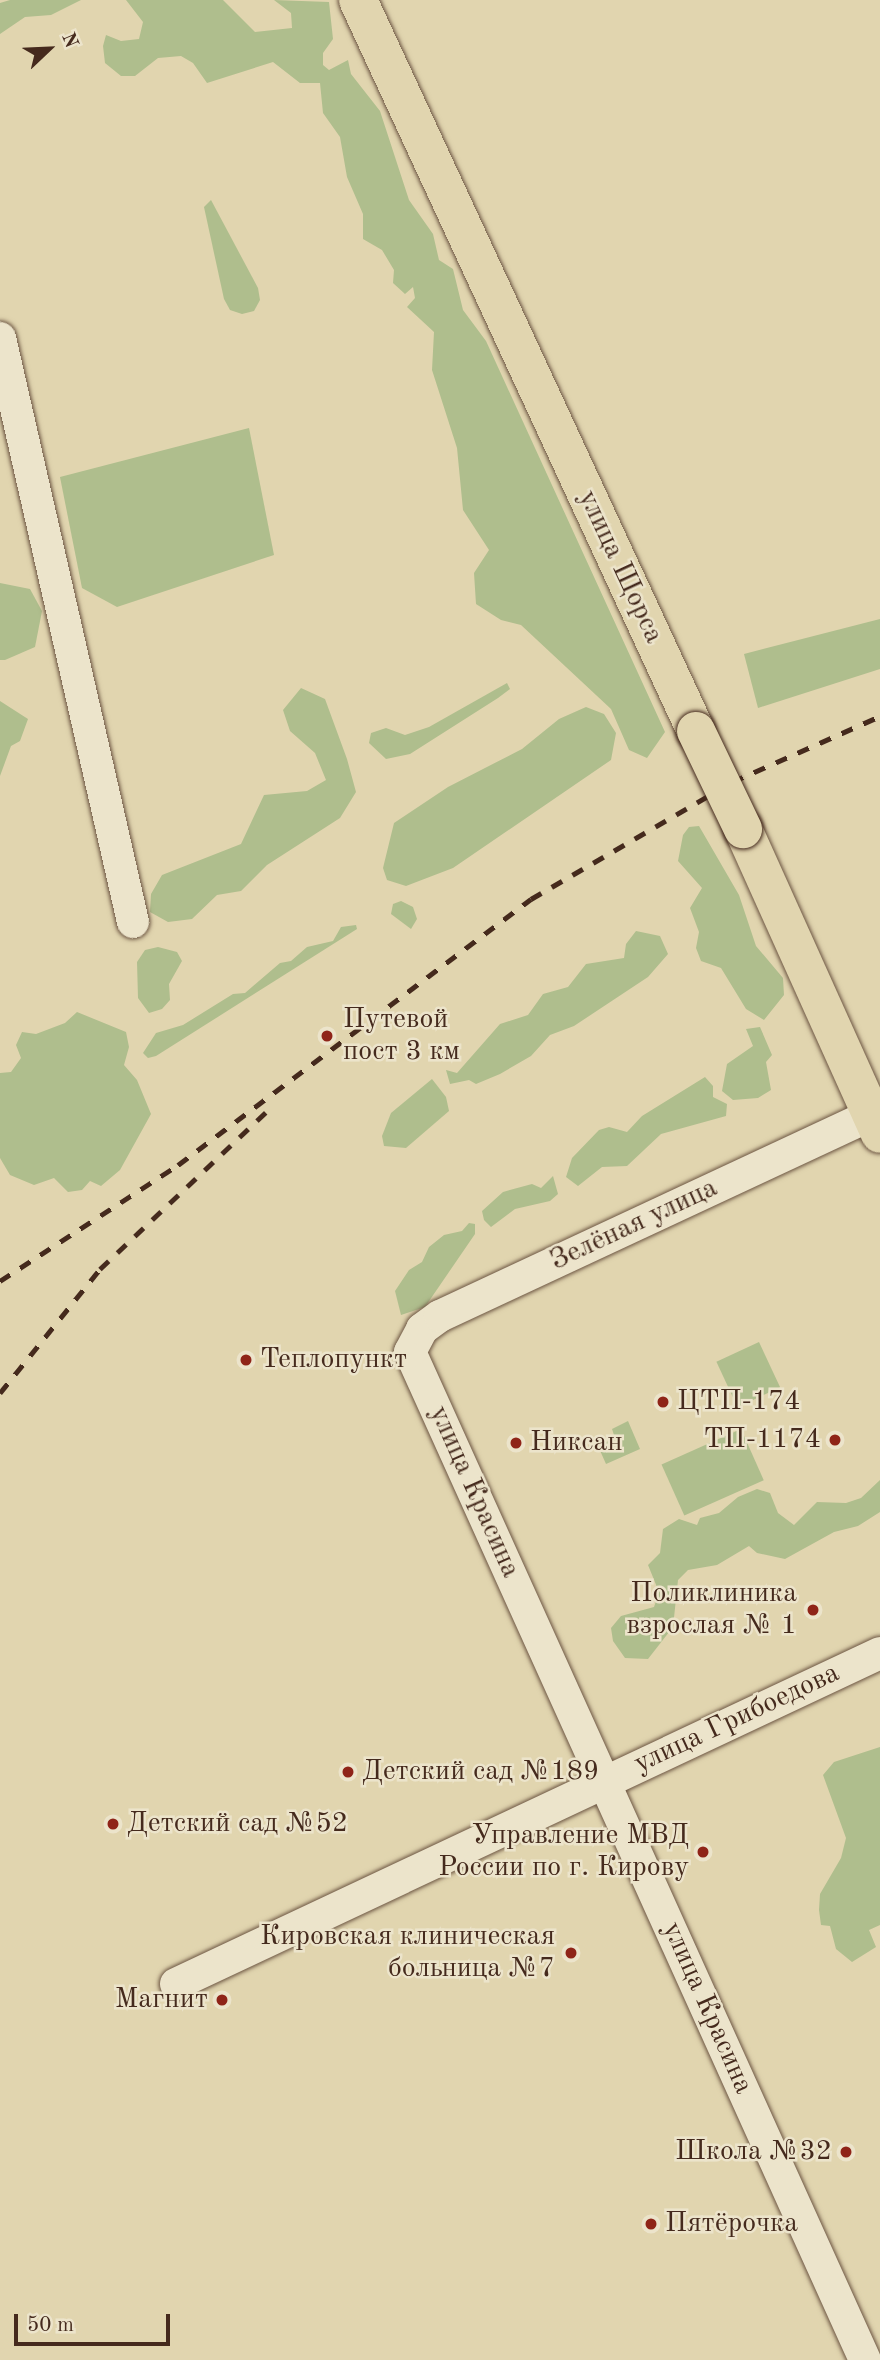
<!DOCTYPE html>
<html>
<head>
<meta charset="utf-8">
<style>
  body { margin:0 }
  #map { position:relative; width:880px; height:2360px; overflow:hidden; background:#e1d5af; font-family:"Old Standard TT",serif }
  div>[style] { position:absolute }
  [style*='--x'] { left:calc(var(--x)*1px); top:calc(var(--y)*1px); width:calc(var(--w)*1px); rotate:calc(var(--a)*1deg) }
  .green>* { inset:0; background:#afbe8d; transform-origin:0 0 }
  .roads { filter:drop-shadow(0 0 2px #6c5542) drop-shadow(0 0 2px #6c5542) }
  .minor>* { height:32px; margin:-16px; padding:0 16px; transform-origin:16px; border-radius:16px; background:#ece4cb }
  .major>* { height:38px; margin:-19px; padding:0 19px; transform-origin:19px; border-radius:19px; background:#e1d5af }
  .rail>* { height:5px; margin-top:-2.5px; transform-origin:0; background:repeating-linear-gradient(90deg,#452a1d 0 12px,transparent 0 24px) }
  .bridges { filter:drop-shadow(0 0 2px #452a1d) drop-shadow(0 0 2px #452a1d) }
  .major-bridge>* { height:38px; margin:-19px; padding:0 19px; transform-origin:19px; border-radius:19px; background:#e1d5af }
  .dots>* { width:19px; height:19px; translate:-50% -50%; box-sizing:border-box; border:4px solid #ece4cb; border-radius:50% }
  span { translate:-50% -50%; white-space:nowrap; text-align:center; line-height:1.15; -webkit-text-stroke:5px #ece4cb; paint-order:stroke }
  .street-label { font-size:28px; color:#452a1d }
  .poi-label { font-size:28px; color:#452a1d }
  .left { translate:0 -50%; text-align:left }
  .right { translate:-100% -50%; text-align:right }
  .north { position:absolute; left:14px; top:14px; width:70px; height:70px; -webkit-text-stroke:5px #ece4cb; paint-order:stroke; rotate:67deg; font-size:19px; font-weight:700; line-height:28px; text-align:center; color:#452a1d }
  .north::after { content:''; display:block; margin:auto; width:24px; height:32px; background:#452a1d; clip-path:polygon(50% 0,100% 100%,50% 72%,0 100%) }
  .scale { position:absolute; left:14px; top:2314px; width:156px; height:32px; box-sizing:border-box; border:4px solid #452a1d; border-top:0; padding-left:9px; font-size:21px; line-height:24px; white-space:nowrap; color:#452a1d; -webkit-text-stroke:5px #ece4cb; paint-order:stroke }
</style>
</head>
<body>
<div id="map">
  <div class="green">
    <div style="clip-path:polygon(10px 0,81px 0,51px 15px,25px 17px,0 34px,0 3px)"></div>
    <div style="clip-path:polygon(126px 0,223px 0,255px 32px,292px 28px,291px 13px,274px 0,329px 2px,333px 39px,323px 53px,323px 65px,329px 70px,348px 60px,351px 74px,380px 111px,409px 200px,433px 234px,439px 260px,453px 269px,463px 310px,486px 341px,665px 732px,647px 758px,629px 750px,611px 709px,521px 625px,501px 620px,476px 604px,474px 573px,489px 550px,463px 510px,457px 448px,432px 370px,434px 332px,407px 307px,415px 298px,413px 287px,405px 294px,393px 283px,394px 270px,382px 250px,363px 239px,363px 214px,347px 177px,340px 137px,323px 113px,320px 83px,300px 83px,273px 62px,207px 83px,193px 63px,181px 56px,158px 58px,135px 76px,121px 76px,105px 63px,103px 46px,106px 35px,121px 41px,139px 39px,143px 22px)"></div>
    <div style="clip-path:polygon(211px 200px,258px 288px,260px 300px,254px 311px,242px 314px,230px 310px,224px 299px,204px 207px)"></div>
    <div style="clip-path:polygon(249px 428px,274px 555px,117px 607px,82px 588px,60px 477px)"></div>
    <div style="clip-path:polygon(0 583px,30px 589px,42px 611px,35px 647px,5px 660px,0 660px)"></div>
    <div style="clip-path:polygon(880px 619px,880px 669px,758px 708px,744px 654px)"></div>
    <div style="clip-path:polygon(507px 683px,510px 689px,498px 698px,410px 754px,386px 759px,369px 743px,371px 733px,386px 728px,405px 735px,429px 727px)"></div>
    <div style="clip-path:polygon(301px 688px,325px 699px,347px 759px,356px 792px,340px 818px,267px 865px,241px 891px,217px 895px,192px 919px,168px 922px,150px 912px,151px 894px,162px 875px,241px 844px,264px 795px,307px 791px,326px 780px,315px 753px,290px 731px,283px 710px)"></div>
    <div style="clip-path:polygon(0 701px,28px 719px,20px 741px,11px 746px,0 776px,0 807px)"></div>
    <div style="clip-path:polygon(586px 707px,604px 714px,616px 733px,611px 760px,453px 868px,406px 886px,387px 880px,383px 868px,394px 823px,448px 787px,522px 749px,559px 719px)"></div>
    <div style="clip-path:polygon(699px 826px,739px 895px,756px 946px,783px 978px,784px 995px,764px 1020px,746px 1009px,721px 968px,701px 961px,696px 948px,699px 932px,690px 908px,702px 888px,678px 861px,683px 835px,689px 827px)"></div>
    <div style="clip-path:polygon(401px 901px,413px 907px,417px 919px,411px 929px,391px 914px,393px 904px)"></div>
    <div style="clip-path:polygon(356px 925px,357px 929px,156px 1056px,148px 1058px,143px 1053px,156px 1033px,183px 1025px,233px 994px,245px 993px,280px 963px,291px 961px,307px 947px,333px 941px,341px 927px)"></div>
    <div style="clip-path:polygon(636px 931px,660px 936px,668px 954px,648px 977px,574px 1026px,550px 1035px,531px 1056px,500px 1074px,476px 1084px,469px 1080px,450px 1084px,446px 1070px,457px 1073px,500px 1024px,528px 1015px,543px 994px,568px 987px,586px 964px,624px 958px,626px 944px)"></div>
    <div style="clip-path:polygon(158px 947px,177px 952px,182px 961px,169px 984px,170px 1000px,162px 1009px,149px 1013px,138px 998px,137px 962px,145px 950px)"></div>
    <div style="clip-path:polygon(77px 1012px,126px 1032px,129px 1047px,124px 1065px,137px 1080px,151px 1114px,120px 1170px,101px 1186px,90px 1181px,82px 1190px,68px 1192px,54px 1178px,34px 1185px,10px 1175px,0 1158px,0 1073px,11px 1072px,21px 1058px,16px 1045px,22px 1032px,36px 1034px,65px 1023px)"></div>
    <div style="clip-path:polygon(760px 1027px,772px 1055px,766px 1062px,771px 1090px,758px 1098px,733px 1100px,722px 1091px,727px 1064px,753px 1046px,746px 1029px)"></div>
    <div style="clip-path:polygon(705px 1077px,713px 1086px,713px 1097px,727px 1104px,726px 1116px,661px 1134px,627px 1166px,602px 1167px,578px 1186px,566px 1177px,572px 1158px,599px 1130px,609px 1127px,627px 1132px,642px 1116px)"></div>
    <div style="clip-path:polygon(432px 1079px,446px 1097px,449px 1111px,406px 1148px,384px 1146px,382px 1136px,391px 1113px)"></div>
    <div style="clip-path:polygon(553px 1176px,558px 1194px,550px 1201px,515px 1209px,491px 1227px,484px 1220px,482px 1211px,503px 1192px,532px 1184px,541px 1188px)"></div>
    <div style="clip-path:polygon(469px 1223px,475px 1224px,475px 1234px,425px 1307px,401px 1315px,395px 1291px,409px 1270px,422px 1262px,429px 1247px,444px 1235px,462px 1231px)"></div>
    <div style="left:759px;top:1342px;width:50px;height:47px;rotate:65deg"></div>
    <div style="clip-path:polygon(628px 1421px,640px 1449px,606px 1464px,598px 1446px,615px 1438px,612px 1429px)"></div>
    <div style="left:741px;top:1429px;width:56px;height:87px;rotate:66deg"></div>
    <div style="clip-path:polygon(880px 1480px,880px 1512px,858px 1526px,834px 1532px,785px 1559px,757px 1553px,749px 1546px,717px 1565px,688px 1570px,678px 1580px,673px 1627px,648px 1659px,625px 1658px,613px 1641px,611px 1628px,621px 1616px,654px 1607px,659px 1592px,648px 1565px,660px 1553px,663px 1529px,679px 1519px,697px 1525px,700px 1518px,719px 1513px,738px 1497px,757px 1489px,770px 1493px,778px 1513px,794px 1525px,817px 1502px,846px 1503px,861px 1498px)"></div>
    <div style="clip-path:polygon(880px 1747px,880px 1925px,869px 1930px,876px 1947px,852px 1962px,836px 1949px,830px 1926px,821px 1925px,819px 1910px,820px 1894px,841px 1858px,846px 1838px,823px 1775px,834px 1762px)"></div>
  </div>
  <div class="roads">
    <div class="minor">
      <div style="--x:0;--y:338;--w:599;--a:77.17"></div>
      <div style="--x:176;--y:1984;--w:778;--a:-25.18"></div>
      <div style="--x:865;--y:2360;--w:1106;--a:-114.29"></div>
      <div style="--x:410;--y:1352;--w:26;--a:-62"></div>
      <div style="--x:422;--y:1329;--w:22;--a:-36"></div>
      <div style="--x:440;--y:1316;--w:476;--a:-25"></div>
    </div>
    <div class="major">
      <div style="--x:358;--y:0;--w:805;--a:65.19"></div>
      <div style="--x:743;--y:829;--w:334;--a:65.8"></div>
    </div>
  </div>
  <div class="rail">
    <div style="--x:0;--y:1281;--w:212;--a:-33.1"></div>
    <div style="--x:178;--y:1165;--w:442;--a:-37"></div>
    <div style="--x:531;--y:899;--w:233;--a:-30.2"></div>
    <div style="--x:732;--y:782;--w:162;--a:-24"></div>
    <div style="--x:0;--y:1393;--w:159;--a:-51.1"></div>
    <div style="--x:100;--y:1269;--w:234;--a:-43.4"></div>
  </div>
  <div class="bridges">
    <div class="major-bridge">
      <div style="--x:696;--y:731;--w:109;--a:64.4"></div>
    </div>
  </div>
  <div class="dots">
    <div style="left:327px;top:1036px;background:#8f2418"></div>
    <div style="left:246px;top:1360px;background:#8f2418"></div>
    <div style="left:663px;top:1402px;background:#8f2418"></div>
    <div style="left:835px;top:1440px;background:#8f2418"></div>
    <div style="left:516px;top:1443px;background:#8f2418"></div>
    <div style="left:813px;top:1610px;background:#8f2418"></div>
    <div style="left:348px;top:1772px;background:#8f2418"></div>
    <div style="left:113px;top:1824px;background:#8f2418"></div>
    <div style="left:703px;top:1852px;background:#8f2418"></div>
    <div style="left:571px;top:1953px;background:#8f2418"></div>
    <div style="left:222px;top:2000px;background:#8f2418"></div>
    <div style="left:846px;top:2152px;background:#8f2418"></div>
    <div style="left:651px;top:2224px;background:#8f2418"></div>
  </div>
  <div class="street-label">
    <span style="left:620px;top:567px;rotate:65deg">улица Щорса</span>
    <span style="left:634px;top:1225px;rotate:-25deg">Зелёная улица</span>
    <span style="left:474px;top:1492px;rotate:66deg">улица Красина</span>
    <span style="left:737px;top:1719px;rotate:-25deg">улица Грибоедова</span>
    <span style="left:707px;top:2008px;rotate:66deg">улица Красина</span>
  </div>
  <div class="poi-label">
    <span class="left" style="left:343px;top:1036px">Путевой<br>пост 3 км</span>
    <span class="left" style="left:260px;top:1360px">Теплопункт</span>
    <span class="left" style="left:677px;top:1402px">ЦТП-174</span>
    <span class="right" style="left:821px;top:1440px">ТП-1174</span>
    <span class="left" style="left:530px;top:1443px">Никсан</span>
    <span class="right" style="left:797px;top:1610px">Поликлиника<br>взрослая № 1</span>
    <span class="left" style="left:362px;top:1772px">Детский сад №189</span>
    <span class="left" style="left:127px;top:1824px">Детский сад №52</span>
    <span class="right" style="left:689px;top:1852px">Управление МВД<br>России по г. Кирову</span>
    <span class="right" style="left:555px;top:1953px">Кировская клиническая<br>больница №7</span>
    <span class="right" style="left:208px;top:2000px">Магнит</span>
    <span class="right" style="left:832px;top:2152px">Школа №32</span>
    <span class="left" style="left:665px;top:2224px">Пятёрочка</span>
  </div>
  <div class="north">N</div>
  <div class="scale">50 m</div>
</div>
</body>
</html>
